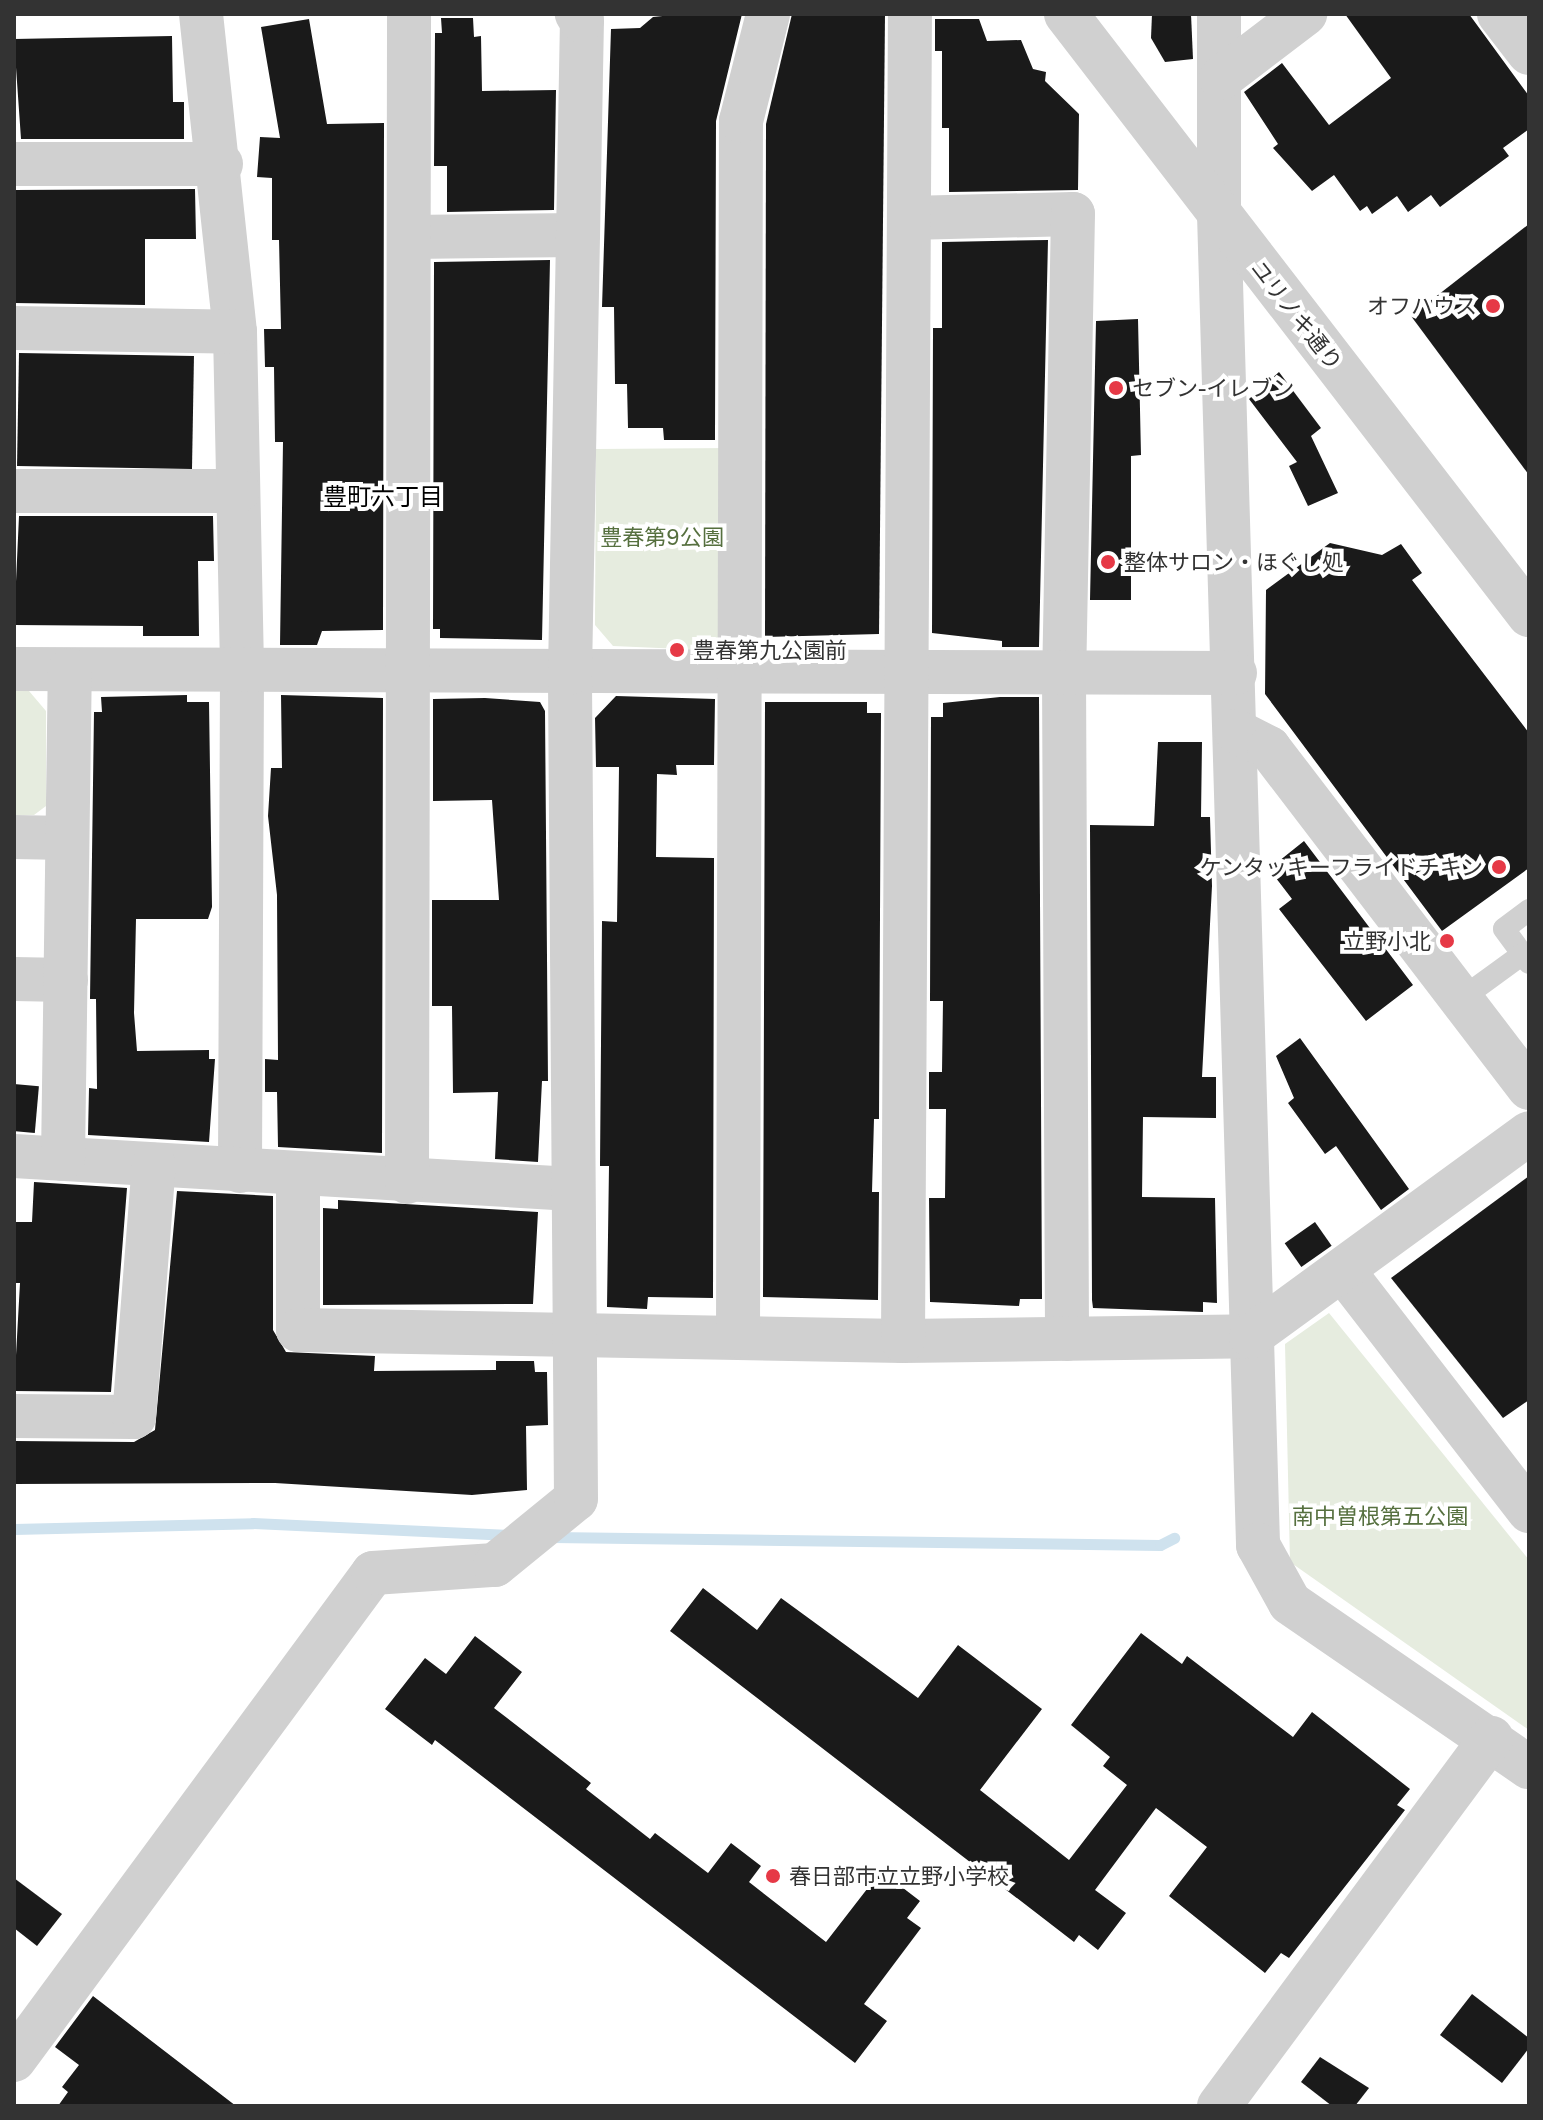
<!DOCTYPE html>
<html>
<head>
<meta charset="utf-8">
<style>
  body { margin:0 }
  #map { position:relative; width:1543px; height:2120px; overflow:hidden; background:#fff; font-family:"Golos Text","Noto Sans JP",sans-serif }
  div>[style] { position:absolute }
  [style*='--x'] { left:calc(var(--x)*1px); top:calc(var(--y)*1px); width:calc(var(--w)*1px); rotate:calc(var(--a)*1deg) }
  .green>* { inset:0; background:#e6ecdf }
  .stream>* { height:11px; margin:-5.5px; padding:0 5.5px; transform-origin:5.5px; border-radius:5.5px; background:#cfe2ee }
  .building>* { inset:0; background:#1a1a1a; transform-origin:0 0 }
  .service>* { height:22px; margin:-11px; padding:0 11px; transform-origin:11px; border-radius:11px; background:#d0d0d0 }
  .minor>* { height:44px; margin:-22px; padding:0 22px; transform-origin:22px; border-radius:22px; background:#d0d0d0 }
  .tertiary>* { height:44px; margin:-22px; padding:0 22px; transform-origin:22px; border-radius:22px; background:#d0d0d0 }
  .dots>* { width:22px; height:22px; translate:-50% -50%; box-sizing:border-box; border:4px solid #fff; border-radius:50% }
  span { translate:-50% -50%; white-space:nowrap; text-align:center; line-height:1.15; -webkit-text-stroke:8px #fff; paint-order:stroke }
  .poi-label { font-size:22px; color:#333 }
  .right { translate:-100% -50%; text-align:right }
  .left { translate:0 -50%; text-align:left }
  .street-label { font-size:22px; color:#333 }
  .park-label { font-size:22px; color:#56703f }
  .neighbourhood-label { font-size:24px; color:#000 }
  .frame { position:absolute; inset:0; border:16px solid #333; pointer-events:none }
</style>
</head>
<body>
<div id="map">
  <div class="green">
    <div style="clip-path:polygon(730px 448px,727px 635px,705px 650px,613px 646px,595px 625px,596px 449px)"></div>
    <div style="clip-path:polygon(14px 691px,29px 691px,46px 711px,46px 806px,34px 815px,14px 815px)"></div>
    <div style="clip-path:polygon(1329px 1313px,1529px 1560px,1529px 1730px,1290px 1562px,1285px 1344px)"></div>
  </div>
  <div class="stream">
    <div style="--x:14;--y:1529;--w:239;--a:-1.4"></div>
    <div style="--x:253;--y:1523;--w:258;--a:2.7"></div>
    <div style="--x:552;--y:1537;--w:608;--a:0.75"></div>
    <div style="--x:1160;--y:1545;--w:16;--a:-27"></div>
  </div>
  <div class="building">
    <div style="clip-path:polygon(682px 14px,742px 14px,716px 121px,715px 440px,664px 440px,663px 428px,628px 428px,627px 384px,615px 384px,614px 307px,602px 307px,611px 29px,640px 28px,653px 17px)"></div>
    <div style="clip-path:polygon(792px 14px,885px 14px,879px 634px,765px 637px,766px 124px)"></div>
    <div style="clip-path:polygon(1152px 14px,1191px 14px,1193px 59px,1165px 62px,1151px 38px)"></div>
    <div style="clip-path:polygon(1345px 14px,1469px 14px,1529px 96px,1529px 129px,1503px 148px,1509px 156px,1440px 207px,1431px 195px,1408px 212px,1397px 196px,1372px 214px,1367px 206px,1360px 211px,1334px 175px,1312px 191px,1273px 148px,1278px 144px,1244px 92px,1282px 63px,1329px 125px,1391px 78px)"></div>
    <div style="clip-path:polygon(441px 18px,473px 18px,474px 37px,481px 36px,482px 91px,556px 90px,554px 210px,447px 212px,447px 166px,434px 166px,435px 33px,442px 33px)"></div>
    <div style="clip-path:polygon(309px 19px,327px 124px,384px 123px,383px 630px,322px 631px,317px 645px,280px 645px,283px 442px,275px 442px,274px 367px,265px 367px,264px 329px,281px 329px,279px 240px,272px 240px,272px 178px,257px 177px,260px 137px,280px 138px,261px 27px)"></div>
    <div style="clip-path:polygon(935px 19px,979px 19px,987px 41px,1021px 40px,1033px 69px,1046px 72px,1045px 81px,1079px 114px,1078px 190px,949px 192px,949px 128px,942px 128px,942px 51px,935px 51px)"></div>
    <div style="clip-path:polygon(172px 36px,173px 102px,184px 102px,184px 139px,21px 139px,14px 39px)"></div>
    <div style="clip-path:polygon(195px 189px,196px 239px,145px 239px,145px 305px,14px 303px,14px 190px)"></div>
    <div style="clip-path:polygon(1529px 224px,1529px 475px,1411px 316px)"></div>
    <div style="clip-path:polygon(1048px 240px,1039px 647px,1002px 647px,1002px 641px,932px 633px,933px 328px,942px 328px,942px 242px)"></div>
    <div style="clip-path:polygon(550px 260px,542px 640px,440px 638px,440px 629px,433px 629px,434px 262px)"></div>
    <div style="clip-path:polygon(1138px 319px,1141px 455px,1131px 456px,1131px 600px,1090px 600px,1096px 321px)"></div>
    <div style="left:19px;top:353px;width:175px;height:113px;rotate:1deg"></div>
    <div style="clip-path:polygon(1279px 372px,1321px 428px,1311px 436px,1338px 493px,1308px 506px,1289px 466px,1297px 462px,1249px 399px)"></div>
    <div style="clip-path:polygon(19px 516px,213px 516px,214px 561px,198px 561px,199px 636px,143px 636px,143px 626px,14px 625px)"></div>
    <div style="clip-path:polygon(1330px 543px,1382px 555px,1401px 544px,1422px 573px,1412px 580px,1529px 733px,1529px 868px,1442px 931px,1265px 694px,1266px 590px)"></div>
    <div style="clip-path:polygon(187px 695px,187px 702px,209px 702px,212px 907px,208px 919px,136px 919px,134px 1013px,137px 1051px,209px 1050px,209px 1059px,215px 1059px,209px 1142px,88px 1135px,89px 1088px,97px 1089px,96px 999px,90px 999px,94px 712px,102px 712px,101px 697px)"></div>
    <div style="clip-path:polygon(281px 695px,383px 698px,382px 1153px,278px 1147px,277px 1092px,265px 1092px,265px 1059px,278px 1060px,277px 895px,268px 816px,271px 768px,282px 768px)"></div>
    <div style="clip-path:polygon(616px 696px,715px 699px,714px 765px,676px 765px,677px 775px,657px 774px,656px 857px,714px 858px,713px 1298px,648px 1297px,647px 1309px,607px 1307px,609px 1166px,600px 1166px,602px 921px,617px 922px,619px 767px,596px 767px,595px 718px)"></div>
    <div style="clip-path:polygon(1000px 697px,1039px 697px,1042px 1299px,1020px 1299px,1019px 1306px,930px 1302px,929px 1198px,945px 1198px,946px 1109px,929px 1109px,929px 1072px,942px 1072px,943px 1001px,930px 1001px,931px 717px,943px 717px,943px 703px)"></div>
    <div style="clip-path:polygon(485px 698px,540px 702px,545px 711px,548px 1081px,542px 1081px,538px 1162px,495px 1159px,498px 1092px,453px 1093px,452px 1006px,432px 1006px,432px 900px,499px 900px,492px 800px,433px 801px,433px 699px)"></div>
    <div style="clip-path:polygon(765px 702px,867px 702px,867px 713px,881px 713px,879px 1119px,874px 1119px,872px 1192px,879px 1192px,878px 1300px,763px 1297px)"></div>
    <div style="clip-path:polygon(1158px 742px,1202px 742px,1201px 817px,1210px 817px,1212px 886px,1202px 1077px,1216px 1077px,1216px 1118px,1143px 1117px,1142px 1197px,1215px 1198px,1217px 1303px,1203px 1302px,1203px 1312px,1093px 1308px,1092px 1300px,1090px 825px,1154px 826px)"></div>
    <div style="clip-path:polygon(1304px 841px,1413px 985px,1366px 1021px,1279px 909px,1292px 899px,1269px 869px)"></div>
    <div style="clip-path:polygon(1300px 1038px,1409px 1189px,1381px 1210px,1336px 1146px,1325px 1154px,1288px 1103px,1294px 1098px,1276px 1056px)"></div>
    <div style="left:14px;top:1084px;width:25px;height:47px;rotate:5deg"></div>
    <div style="clip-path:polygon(1529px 1176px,1529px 1400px,1503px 1418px,1391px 1278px)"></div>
    <div style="clip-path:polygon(34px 1182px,127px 1188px,111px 1392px,14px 1391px,20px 1283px,14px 1283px,14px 1222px,32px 1222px)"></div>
    <div style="clip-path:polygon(177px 1191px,273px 1196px,273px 1330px,286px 1352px,375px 1356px,374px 1371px,496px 1370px,496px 1361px,534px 1361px,535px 1372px,547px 1372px,548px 1425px,526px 1426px,527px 1490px,472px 1495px,275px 1483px,14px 1484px,14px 1441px,134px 1442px,155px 1430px)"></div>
    <div style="clip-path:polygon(338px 1200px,538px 1212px,533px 1304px,323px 1305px,323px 1208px,338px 1209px)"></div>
    <div style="left:1315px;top:1222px;width:29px;height:37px;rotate:55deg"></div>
    <div style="clip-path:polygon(703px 1588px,757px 1630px,781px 1598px,918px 1698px,958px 1645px,1042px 1709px,980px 1790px,1069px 1860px,1127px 1785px,1103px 1766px,1110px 1757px,1071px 1725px,1141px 1633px,1182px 1664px,1187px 1656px,1293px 1737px,1312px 1712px,1410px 1789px,1397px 1805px,1405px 1810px,1289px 1958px,1281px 1953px,1265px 1973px,1169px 1896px,1207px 1847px,1156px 1808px,1095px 1890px,1126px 1913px,1098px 1950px,1079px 1935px,1074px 1942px,670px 1631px)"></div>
    <div style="clip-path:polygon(475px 1636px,522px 1672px,494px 1708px,591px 1783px,586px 1789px,650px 1839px,655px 1833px,708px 1873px,731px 1843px,761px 1866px,749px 1882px,826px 1942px,881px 1871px,920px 1901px,907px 1918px,921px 1928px,864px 2004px,887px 2021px,855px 2063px,435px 1740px,432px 1745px,385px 1709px,425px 1658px,446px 1674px)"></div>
    <div style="clip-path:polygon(14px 1878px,62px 1914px,37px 1946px,14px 1928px)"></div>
    <div style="clip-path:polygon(1472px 1994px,1529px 2038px,1529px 2048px,1502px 2083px,1440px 2035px)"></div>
    <div style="clip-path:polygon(93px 1996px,236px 2106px,58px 2106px,68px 2092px,62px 2087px,79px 2065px,55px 2047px)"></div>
    <div style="clip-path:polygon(1320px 2057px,1369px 2088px,1355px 2106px,1332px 2106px,1301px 2082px)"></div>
  </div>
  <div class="service">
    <div style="--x:1529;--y:910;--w:31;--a:143"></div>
    <div style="--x:1504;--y:929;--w:42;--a:53.7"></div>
    <div style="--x:1461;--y:999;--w:77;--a:-36"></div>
  </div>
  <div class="minor">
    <div style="--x:201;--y:14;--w:320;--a:83.9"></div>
    <div style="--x:235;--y:332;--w:339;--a:88.8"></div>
    <div style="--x:242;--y:671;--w:500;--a:90.23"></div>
    <div style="--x:1219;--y:14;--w:200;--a:90"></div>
    <div style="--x:1219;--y:214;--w:1332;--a:88.32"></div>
    <div style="--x:1258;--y:1545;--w:66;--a:61.1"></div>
    <div style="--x:1290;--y:1603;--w:290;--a:34.5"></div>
    <div style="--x:1499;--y:14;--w:49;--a:52.4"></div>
    <div style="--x:1221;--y:78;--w:106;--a:-37.3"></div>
    <div style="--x:14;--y:164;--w:207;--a:0"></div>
    <div style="--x:909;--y:218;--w:164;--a:-1.4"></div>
    <div style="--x:1073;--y:214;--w:458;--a:91.1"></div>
    <div style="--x:1064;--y:672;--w:667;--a:89.74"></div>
    <div style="--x:410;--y:237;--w:168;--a:-0.7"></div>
    <div style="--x:14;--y:328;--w:221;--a:1"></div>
    <div style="--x:14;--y:491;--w:224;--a:0"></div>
    <div style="--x:14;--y:669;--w:1221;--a:0.19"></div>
    <div style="--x:1236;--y:731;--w:37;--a:27"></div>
    <div style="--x:1269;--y:748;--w:428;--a:52.6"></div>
    <div style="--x:14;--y:837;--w:53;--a:1.1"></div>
    <div style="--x:14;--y:979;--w:52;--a:1.1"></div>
    <div style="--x:14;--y:1156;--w:559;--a:3.38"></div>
    <div style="--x:63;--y:1159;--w:489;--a:-89.2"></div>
    <div style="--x:298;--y:1177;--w:153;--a:90"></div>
    <div style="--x:298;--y:1330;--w:605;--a:1.04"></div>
    <div style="--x:903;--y:1341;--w:348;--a:-0.8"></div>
    <div style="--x:407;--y:1182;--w:1168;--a:-89.9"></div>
    <div style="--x:1345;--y:1273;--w:301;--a:52.3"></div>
    <div style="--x:738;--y:1336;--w:1215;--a:-89.86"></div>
    <div style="--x:741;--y:121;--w:110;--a:-75.8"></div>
    <div style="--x:903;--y:1341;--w:1327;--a:-89.7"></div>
    <div style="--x:14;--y:1416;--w:120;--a:0.5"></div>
    <div style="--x:134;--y:1417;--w:253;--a:-85.5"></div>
    <div style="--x:14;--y:2060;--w:605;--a:-53.6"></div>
    <div style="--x:373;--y:1573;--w:122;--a:-3.8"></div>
    <div style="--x:495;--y:1565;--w:104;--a:-39.2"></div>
    <div style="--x:576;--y:1499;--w:826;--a:-90.42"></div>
    <div style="--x:570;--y:673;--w:652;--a:-88.95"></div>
    <div style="--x:582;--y:21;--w:9;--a:-126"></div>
    <div style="--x:1219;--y:2106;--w:458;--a:-53.5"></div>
  </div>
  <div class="tertiary">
    <div style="--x:1066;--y:14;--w:759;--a:52.39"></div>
    <div style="--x:1251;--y:1336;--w:344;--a:-36.1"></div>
  </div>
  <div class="dots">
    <div style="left:1493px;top:306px;background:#e63946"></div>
    <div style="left:1116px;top:388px;background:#e63946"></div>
    <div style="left:1108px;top:562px;background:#e63946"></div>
    <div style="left:677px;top:650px;background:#e63946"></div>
    <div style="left:1499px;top:867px;background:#e63946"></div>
    <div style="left:1447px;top:941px;background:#e63946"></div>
    <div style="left:773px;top:1876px;background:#e63946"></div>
  </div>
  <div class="poi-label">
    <span class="right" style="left:1477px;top:306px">オフハウス</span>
    <span class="left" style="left:1132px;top:388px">セブン-イレブン</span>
    <span class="left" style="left:1124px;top:562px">整体サロン・ほぐし処</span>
    <span class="left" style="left:693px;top:650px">豊春第九公園前</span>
    <span class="right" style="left:1483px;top:867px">ケンタッキーフライドチキン</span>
    <span class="right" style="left:1431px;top:941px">立野小北</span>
    <span class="left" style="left:789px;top:1876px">春日部市立立野小学校</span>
  </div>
  <div class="street-label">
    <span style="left:1297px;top:315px;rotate:52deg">ユリノキ通り</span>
  </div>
  <div class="park-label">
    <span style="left:662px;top:537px">豊春第9公園</span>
    <span style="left:1380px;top:1516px">南中曽根第五公園</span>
  </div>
  <div class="neighbourhood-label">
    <span style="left:383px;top:496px">豊町六丁目</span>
  </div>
  <div class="frame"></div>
</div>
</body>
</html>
